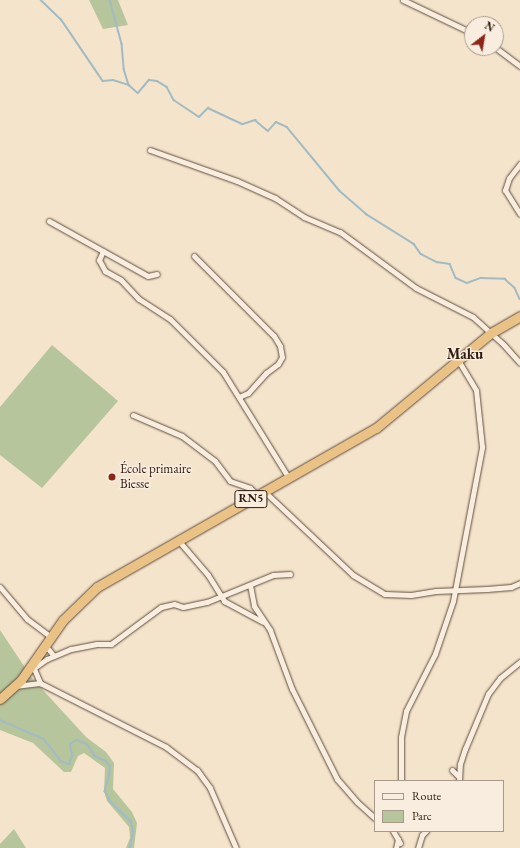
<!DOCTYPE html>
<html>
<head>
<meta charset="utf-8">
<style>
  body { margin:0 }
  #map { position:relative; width:520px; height:848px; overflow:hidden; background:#f5e4cc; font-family:"EB Garamond",serif }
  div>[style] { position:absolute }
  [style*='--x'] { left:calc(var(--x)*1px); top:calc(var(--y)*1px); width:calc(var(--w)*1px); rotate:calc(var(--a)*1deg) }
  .green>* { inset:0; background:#b7c59c }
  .stream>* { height:1.5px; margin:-0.75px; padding:0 0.75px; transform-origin:0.75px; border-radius:0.75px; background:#a2bbc2 }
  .roads { filter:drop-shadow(0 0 1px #604d3e) drop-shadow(0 0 1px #604d3e) }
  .minor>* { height:5px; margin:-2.5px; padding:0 2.5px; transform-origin:2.5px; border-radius:2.5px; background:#f8edde }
  .trunk>* { height:9px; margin:-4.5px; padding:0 4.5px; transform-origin:4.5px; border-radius:4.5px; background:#eac286 }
  .dots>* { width:11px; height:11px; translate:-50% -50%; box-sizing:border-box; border:2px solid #f8edde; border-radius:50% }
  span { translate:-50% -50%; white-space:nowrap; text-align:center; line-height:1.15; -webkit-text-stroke:3px #f8edde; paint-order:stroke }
  .shield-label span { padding:1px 3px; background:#f8edde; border:1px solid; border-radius:3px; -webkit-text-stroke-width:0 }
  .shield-label { font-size:12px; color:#2f1b0f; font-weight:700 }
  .poi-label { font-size:13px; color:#2f1b0f }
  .left { translate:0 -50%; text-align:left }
  .quarter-label { font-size:15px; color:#2f1b0f; font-weight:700 }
  .legend { position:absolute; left:374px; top:780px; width:130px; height:52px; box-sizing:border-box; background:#f8edde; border:1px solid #a8998b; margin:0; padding:5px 7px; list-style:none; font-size:12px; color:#2f1b0f }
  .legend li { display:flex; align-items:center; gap:8px; height:20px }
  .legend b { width:20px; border:1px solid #a8998b }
  .north { position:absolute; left:464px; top:16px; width:40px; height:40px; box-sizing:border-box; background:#f8edde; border:1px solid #a8998b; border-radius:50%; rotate:31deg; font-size:11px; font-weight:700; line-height:16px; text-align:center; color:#2f1b0f }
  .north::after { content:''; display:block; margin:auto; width:14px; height:18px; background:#8f2418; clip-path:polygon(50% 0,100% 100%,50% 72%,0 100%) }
</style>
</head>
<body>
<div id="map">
  <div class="green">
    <div style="clip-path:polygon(89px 0,118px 0,128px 25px,103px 29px)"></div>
    <div style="clip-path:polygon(52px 345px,118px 401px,42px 488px,0 455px,0 407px)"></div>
    <div style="clip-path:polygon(0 630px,32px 678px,86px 737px,106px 752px,114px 763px,113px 789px,132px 812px,137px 823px,134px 848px,126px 848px,130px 838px,129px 827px,107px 801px,104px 791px,105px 768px,84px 753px,78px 756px,71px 772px,64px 772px,33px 743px,0 730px)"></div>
    <div style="clip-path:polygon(14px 829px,26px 848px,0 848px,0 844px)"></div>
  </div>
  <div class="stream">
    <div style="--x:41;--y:0;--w:28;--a:44"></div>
    <div style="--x:61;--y:19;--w:75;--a:55.9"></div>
    <div style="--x:103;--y:81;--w:10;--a:-6"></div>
    <div style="--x:113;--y:80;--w:17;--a:17"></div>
    <div style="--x:129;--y:85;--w:12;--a:42"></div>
    <div style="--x:138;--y:93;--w:17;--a:-50"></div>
    <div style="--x:149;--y:80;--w:8;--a:7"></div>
    <div style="--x:157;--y:81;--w:12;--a:31"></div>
    <div style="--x:167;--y:87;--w:15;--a:62"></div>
    <div style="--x:174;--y:100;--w:30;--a:34"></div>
    <div style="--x:199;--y:117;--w:13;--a:-45"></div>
    <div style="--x:208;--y:108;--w:38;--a:25"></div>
    <div style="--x:243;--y:124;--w:13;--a:-18"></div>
    <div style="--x:255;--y:120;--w:17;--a:40"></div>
    <div style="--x:268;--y:131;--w:12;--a:-48"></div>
    <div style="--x:276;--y:122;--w:12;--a:24"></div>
    <div style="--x:287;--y:127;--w:83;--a:50.4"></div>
    <div style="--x:340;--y:191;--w:35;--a:41"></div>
    <div style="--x:366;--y:214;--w:57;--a:32"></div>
    <div style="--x:414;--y:244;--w:12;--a:55"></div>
    <div style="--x:421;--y:254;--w:18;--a:27"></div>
    <div style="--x:437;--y:262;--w:13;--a:9"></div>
    <div style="--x:450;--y:264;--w:15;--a:67"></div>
    <div style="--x:456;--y:278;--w:12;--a:24"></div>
    <div style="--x:467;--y:283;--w:15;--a:-20"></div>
    <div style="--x:481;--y:278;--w:24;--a:2"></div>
    <div style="--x:505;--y:279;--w:13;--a:42"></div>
    <div style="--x:515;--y:288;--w:12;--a:66"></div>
    <div style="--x:110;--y:0;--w:46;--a:74.7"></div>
    <div style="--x:122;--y:44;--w:25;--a:85"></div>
    <div style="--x:124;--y:69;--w:17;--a:73"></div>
    <div style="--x:0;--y:720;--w:48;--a:23.4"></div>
    <div style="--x:44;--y:739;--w:28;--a:52"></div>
    <div style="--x:61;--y:761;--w:9;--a:21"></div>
    <div style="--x:69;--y:764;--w:9;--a:-69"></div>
    <div style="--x:72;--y:756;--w:12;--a:-99"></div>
    <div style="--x:70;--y:744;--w:8;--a:-30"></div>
    <div style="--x:77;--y:740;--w:11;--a:22"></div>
    <div style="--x:87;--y:744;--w:14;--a:56"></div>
    <div style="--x:95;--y:756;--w:12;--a:24"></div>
    <div style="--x:106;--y:761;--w:6;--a:51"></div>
    <div style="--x:110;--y:766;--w:8;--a:90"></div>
    <div style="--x:110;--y:774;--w:18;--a:106"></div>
    <div style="--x:105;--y:791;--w:13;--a:61"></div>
    <div style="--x:111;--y:802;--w:28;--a:44"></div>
    <div style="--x:131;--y:821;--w:11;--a:75"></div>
    <div style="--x:134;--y:832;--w:16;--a:104"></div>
  </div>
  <div class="roads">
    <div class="minor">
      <div style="--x:403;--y:0;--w:76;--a:25.6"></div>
      <div style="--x:496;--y:48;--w:30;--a:37"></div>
      <div style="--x:150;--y:150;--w:92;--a:19.6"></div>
      <div style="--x:237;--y:181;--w:42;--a:24.1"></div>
      <div style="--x:275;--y:198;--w:35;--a:33"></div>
      <div style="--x:304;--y:217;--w:39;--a:23"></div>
      <div style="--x:340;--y:232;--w:94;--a:36.4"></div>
      <div style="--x:416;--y:288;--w:64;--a:27"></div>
      <div style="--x:473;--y:317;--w:40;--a:42"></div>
      <div style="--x:503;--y:344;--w:25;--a:48"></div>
      <div style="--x:520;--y:164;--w:18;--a:128"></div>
      <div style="--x:509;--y:178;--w:13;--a:108"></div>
      <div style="--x:505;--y:190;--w:28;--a:58"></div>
      <div style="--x:49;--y:221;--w:113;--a:29.1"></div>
      <div style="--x:148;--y:276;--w:9;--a:-13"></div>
      <div style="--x:103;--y:251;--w:10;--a:114"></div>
      <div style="--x:99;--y:260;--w:13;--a:61"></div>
      <div style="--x:105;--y:271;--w:18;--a:29"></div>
      <div style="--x:121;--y:280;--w:26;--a:47"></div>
      <div style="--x:139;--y:299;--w:37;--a:33"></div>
      <div style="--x:170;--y:319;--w:75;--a:45"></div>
      <div style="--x:223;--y:372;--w:123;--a:58.2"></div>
      <div style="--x:194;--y:256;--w:113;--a:45"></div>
      <div style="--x:274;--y:336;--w:12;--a:59"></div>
      <div style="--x:280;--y:346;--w:11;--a:80"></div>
      <div style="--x:282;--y:357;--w:8;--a:120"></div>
      <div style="--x:278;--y:364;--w:15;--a:143"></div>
      <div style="--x:266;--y:373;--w:27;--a:132"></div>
      <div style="--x:248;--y:393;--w:10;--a:156"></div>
      <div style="--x:133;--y:415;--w:53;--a:23.2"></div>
      <div style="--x:182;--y:436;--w:41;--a:37.1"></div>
      <div style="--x:215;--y:461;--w:25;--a:53"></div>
      <div style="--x:230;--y:481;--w:21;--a:19"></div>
      <div style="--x:250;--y:488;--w:11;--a:45"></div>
      <div style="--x:265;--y:492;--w:121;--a:43.3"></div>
      <div style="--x:353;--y:575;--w:37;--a:31"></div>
      <div style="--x:385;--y:594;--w:26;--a:2"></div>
      <div style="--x:411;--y:595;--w:25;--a:-9"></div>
      <div style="--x:436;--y:591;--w:51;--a:-2.2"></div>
      <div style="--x:487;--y:589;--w:24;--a:-5"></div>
      <div style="--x:511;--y:587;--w:10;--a:-24"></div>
      <div style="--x:178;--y:540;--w:46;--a:49.4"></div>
      <div style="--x:208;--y:575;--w:31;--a:58"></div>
      <div style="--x:224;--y:601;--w:44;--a:28.3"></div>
      <div style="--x:250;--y:585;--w:21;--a:79"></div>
      <div style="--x:254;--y:606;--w:29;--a:56"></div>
      <div style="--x:270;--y:630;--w:63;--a:69.6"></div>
      <div style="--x:292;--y:689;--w:101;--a:63.4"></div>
      <div style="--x:337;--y:779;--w:30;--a:49"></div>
      <div style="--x:357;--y:802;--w:24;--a:42"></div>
      <div style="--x:0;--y:587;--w:42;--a:49.8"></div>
      <div style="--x:27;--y:619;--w:30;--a:37"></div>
      <div style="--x:45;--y:645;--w:14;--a:51"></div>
      <div style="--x:32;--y:664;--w:21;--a:67"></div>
      <div style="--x:40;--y:683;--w:141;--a:26.9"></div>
      <div style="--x:166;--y:747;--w:39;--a:37"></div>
      <div style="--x:197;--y:770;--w:22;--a:54"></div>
      <div style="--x:210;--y:788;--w:65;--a:66.6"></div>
      <div style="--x:34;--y:668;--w:16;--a:-35"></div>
      <div style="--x:47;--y:659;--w:26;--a:-23"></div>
      <div style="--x:71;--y:649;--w:25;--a:-11"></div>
      <div style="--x:96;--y:644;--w:15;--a:0"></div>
      <div style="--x:111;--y:644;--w:62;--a:-36.5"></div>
      <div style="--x:161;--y:607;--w:13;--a:-13"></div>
      <div style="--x:174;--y:604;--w:9;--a:18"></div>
      <div style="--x:183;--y:607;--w:25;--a:-12"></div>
      <div style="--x:207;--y:602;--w:71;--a:-22.2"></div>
      <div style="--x:273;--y:575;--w:17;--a:-3"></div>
      <div style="--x:15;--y:686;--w:25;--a:-7"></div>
      <div style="--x:452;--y:770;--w:10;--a:45"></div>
      <div style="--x:401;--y:781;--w:44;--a:-90"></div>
      <div style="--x:401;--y:737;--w:26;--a:-79"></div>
      <div style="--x:406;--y:711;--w:64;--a:-63"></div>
      <div style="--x:435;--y:654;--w:56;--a:-71.2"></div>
      <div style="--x:453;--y:601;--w:157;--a:-79.3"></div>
      <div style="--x:482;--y:447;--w:57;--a:-96"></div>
      <div style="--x:476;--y:390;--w:33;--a:-121"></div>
      <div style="--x:459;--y:781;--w:17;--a:-87"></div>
      <div style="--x:460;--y:764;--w:16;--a:-72"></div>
      <div style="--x:465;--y:749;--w:60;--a:-67.3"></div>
      <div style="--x:488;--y:694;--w:20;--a:-53"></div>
      <div style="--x:500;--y:678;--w:26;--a:-39"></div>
      <div style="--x:393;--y:831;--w:14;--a:60"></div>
      <div style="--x:396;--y:848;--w:9;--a:-77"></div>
      <div style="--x:418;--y:848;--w:14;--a:-73"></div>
      <div style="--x:422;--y:835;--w:6;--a:-45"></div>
    </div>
    <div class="trunk">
      <div style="--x:0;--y:699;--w:28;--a:-42"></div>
      <div style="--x:21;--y:680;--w:73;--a:-55"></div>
      <div style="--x:63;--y:620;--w:47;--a:-44.1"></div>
      <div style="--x:97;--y:587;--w:321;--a:-29.7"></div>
      <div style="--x:376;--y:428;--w:149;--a:-39.6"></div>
      <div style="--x:491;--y:333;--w:34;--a:-30"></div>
    </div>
  </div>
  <div class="dots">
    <div style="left:112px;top:477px;background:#8f2418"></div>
  </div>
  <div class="shield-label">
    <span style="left:251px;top:499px">RN5</span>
  </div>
  <div class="poi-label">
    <span class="left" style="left:120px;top:477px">École primaire<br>Biesse</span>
  </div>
  <div class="quarter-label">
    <span style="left:465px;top:354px">Maku</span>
  </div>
  <ul class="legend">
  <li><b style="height:5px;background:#f8edde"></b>Route</li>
  <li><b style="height:11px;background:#b7c59c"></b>Parc</li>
  </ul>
  <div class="north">N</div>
</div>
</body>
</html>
